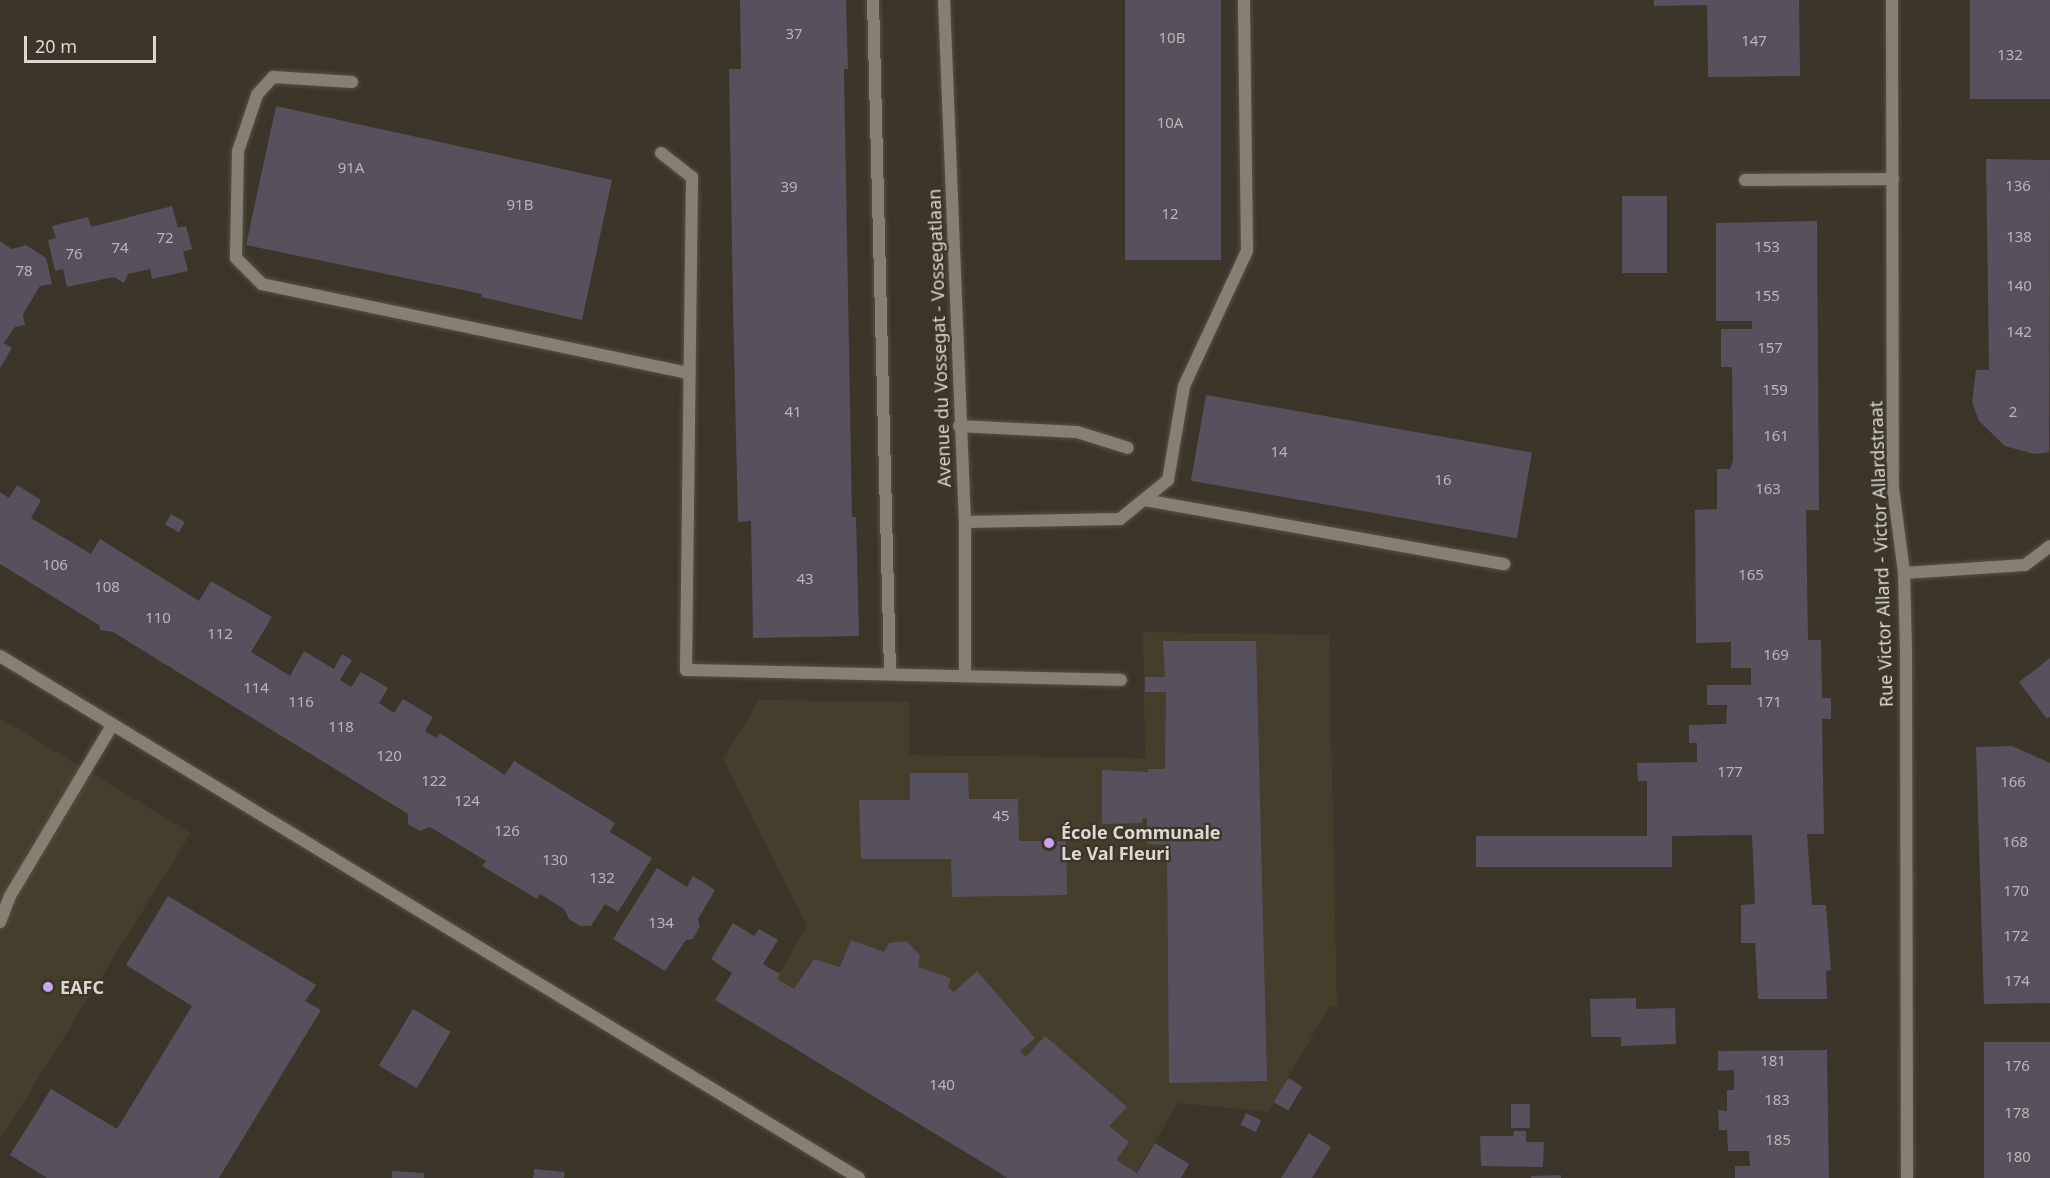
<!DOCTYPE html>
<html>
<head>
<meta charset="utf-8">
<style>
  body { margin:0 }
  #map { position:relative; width:2050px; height:1178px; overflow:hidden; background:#3b352a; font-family:"Noto Sans",sans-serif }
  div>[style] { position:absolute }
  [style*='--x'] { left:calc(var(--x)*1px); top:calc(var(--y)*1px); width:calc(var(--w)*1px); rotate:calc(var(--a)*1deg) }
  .built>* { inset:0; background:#463e2c }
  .building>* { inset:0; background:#56515d; transform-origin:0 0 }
  .roads { filter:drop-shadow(0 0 2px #565147) drop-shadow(0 0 2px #565147) }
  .service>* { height:12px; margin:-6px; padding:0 6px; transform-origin:6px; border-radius:6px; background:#868073 }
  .minor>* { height:12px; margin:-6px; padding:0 6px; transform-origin:6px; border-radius:6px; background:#868073 }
  .tertiary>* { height:12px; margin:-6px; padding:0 6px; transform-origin:6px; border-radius:6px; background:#868073 }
  .dots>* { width:16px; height:16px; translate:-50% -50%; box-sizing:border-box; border:3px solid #3b352a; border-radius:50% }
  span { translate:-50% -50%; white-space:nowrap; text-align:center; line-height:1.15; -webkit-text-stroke:4.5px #3b352a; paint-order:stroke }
  .number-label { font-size:15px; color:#bab6b4 }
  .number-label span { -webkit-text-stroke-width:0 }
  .street-label { font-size:18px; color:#dcd8d1 }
  .poi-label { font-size:18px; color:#dcd8d1; font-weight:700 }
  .left { translate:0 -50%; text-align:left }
  .scale { position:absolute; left:24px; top:36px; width:132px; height:27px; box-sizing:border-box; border:3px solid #dcd8d1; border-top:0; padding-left:8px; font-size:18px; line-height:21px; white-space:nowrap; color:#dcd8d1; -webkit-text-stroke:4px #3b352a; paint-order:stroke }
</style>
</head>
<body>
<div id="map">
  <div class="built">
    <div style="clip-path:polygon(1143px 632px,1329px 635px,1337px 1006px,1329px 1007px,1268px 1112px,1178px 1103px,1133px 1178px,751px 1021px,807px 926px,723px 759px,759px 700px,909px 702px,909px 755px,1145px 758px)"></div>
    <div style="clip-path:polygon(0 718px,191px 833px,0 1140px)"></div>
  </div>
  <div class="building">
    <div style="clip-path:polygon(740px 0,846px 0,848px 69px,844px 69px,852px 517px,856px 517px,859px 636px,753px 638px,751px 521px,738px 522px,733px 307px,729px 69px,741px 69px)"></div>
    <div style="left:1125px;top:0;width:96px;height:260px"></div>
    <div style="clip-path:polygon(1654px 0,1799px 0,1800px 76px,1708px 77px,1707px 5px,1654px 6px)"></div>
    <div style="left:1970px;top:0;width:80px;height:99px"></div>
    <div style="clip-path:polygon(276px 106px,612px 180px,582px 320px,481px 297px,482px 294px,246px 245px)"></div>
    <div style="clip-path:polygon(1986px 159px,2050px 160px,2049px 452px,2034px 454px,2005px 446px,1979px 421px,1972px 402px,1976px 370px,1989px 370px)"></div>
    <div style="left:1622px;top:196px;width:45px;height:77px"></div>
    <div style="clip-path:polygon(172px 206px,178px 228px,186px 226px,192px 249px,183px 252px,188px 271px,152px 279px,150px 269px,128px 274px,124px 283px,114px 277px,67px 287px,63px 269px,55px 271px,48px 240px,56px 238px,52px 226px,88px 217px,91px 227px)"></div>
    <div style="clip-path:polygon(1817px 221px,1819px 510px,1806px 510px,1808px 640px,1821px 640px,1822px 698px,1831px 698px,1831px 719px,1822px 719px,1824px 834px,1807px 834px,1812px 905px,1826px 905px,1831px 970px,1826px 971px,1827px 999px,1758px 999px,1755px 943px,1741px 943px,1741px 905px,1755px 904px,1752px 835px,1672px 836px,1672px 867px,1476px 867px,1476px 836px,1647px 836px,1647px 781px,1638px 781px,1637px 763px,1697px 762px,1697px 743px,1689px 743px,1689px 725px,1726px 724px,1727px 705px,1707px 705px,1707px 685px,1751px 685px,1751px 668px,1731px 668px,1731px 642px,1696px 643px,1695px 510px,1717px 509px,1717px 469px,1730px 469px,1733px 461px,1732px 367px,1721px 367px,1721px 329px,1752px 329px,1752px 321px,1716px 321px,1716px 223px)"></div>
    <div style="clip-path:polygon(0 241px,12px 249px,26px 245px,46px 258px,52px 284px,40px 286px,23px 314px,25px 325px,15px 327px,4px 343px,12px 348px,0 368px)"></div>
    <div style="left:1206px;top:395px;width:331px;height:87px;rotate:10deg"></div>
    <div style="clip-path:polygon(17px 485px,41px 500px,31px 518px,91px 554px,100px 539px,199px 601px,211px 581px,272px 617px,251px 652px,290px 676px,304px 651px,334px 669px,342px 654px,352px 660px,340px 680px,351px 687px,361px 672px,388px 688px,379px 703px,394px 713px,403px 699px,433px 717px,425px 731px,436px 738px,440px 733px,505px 775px,514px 761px,615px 823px,610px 832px,652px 858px,618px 912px,605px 904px,591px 926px,580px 926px,569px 919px,564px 909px,540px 894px,537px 899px,482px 866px,486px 861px,430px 827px,420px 831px,408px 824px,408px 814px,113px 632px,100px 630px,99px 625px,0 564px,0 492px,9px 498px)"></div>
    <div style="left:171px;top:514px;width:16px;height:12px;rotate:30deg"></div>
    <div style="clip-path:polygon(1163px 641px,1256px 641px,1267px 1081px,1169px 1083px,1167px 845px,1147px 844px,1147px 818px,1142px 818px,1142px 823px,1102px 824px,1102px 770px,1148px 772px,1148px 769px,1165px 769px,1166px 692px,1145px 692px,1145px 677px,1165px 677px)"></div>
    <div style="clip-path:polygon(2050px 658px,2050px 717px,2047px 719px,2019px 682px)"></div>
    <div style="clip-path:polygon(2012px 746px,2050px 763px,2050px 1003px,1984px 1004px,1976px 747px)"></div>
    <div style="clip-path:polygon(910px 773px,968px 773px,969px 799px,1018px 799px,1019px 841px,1066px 841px,1067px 895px,952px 897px,951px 859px,861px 859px,859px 800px,910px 800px)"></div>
    <div style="clip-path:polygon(657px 868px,687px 887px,693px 876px,715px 890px,698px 919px,700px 926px,693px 939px,686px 940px,665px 971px,613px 939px)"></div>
    <div style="clip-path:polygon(168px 896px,316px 985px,305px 1001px,321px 1010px,219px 1178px,47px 1178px,10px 1155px,51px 1089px,117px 1129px,192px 1006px,126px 965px)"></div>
    <div style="clip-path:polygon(733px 923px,754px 936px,759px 929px,778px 940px,763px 964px,780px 974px,777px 979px,794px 989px,814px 959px,840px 967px,851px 940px,884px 952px,889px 943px,907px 941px,920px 956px,918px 967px,951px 978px,948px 987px,954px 992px,977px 971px,1035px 1038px,1020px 1051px,1026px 1057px,1045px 1036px,1127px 1107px,1109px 1126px,1129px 1142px,1116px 1160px,1137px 1173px,1155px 1143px,1189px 1164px,1181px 1178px,1008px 1178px,715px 1000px,732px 973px,711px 959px)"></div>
    <div style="clip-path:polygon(1636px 998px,1636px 1009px,1675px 1008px,1676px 1044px,1621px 1046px,1621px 1037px,1591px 1037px,1590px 999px)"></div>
    <div style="left:413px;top:1009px;width:44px;height:66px;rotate:31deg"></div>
    <div style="left:2050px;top:1042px;width:136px;height:66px;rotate:90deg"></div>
    <div style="clip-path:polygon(1827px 1050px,1829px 1178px,1735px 1178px,1735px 1166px,1750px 1166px,1749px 1151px,1728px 1151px,1727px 1130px,1719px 1130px,1718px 1110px,1727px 1111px,1727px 1090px,1734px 1090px,1734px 1070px,1718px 1071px,1718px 1051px)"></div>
    <div style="left:1288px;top:1078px;width:17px;height:28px;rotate:31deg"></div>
    <div style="left:1511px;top:1104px;width:19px;height:24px"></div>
    <div style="left:1246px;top:1113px;width:17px;height:13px;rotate:25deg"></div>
    <div style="clip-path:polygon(1514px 1131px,1526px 1131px,1526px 1142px,1544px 1142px,1543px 1167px,1481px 1166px,1480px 1136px,1513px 1136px)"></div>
    <div style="clip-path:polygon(1309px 1133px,1331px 1147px,1312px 1178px,1281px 1178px)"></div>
    <div style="clip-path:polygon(534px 1169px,565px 1172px,564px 1178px,533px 1178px)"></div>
    <div style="clip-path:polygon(392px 1171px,424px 1173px,424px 1178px,392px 1178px)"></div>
    <div style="clip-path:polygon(1561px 1175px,1561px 1178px,1531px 1178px,1531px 1176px)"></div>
  </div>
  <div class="roads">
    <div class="service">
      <div style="--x:873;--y:0;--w:672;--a:88.55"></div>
      <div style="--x:352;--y:82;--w:79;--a:-176.4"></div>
      <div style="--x:273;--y:77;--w:24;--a:132"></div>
      <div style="--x:257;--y:95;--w:59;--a:108.7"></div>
      <div style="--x:238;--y:151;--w:107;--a:91.1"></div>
      <div style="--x:236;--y:258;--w:37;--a:45"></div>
      <div style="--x:262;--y:284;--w:436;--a:11.8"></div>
      <div style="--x:661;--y:153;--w:39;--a:38"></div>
      <div style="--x:692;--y:177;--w:493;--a:90.7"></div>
      <div style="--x:686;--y:670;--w:435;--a:1.3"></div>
      <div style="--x:1745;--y:180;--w:148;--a:-0.4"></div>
      <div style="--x:959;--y:426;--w:118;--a:2.9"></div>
      <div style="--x:1077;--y:432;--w:53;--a:17.4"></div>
      <div style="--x:1144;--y:500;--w:366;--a:10.1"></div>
      <div style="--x:965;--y:522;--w:155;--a:-1.1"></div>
      <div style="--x:1120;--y:519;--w:62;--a:-39.1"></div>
      <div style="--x:1168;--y:480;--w:95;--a:-80.3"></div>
      <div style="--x:1184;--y:386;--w:149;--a:-65"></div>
      <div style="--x:1247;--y:251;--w:251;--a:-90.7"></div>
      <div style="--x:0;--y:922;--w:28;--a:-69"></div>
      <div style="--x:10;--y:896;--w:200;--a:-59.1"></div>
    </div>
    <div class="minor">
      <div style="--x:944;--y:0;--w:522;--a:87.7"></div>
      <div style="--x:965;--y:522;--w:153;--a:90"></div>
      <div style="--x:1892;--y:0;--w:488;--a:89.9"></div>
      <div style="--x:1893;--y:488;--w:86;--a:82.6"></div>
      <div style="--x:1904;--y:573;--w:75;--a:88.5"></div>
      <div style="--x:1906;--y:648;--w:530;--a:89.89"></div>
      <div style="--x:1904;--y:573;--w:121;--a:-3.8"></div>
      <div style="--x:2025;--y:565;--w:31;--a:-37"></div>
    </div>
    <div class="tertiary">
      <div style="--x:0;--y:656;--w:1005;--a:31.29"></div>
    </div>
  </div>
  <div class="dots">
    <div style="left:1049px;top:843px;background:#c9a5ee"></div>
    <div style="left:48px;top:987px;background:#c9a5ee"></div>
  </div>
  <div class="number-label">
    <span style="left:794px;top:34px">37</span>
    <span style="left:1172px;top:38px">10B</span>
    <span style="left:1754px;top:41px">147</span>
    <span style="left:2010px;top:55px">132</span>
    <span style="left:1170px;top:123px">10A</span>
    <span style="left:351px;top:168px">91A</span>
    <span style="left:2018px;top:186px">136</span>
    <span style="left:789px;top:187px">39</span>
    <span style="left:520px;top:205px">91B</span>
    <span style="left:1170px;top:214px">12</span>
    <span style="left:2019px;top:237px">138</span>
    <span style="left:165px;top:238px">72</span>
    <span style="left:1767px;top:247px">153</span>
    <span style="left:120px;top:248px">74</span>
    <span style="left:74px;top:254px">76</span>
    <span style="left:24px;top:271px">78</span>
    <span style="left:2019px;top:286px">140</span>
    <span style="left:1767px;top:296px">155</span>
    <span style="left:2019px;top:332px">142</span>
    <span style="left:1770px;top:348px">157</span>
    <span style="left:1775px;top:390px">159</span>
    <span style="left:793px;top:412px">41</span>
    <span style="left:2013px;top:412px">2</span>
    <span style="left:1776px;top:436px">161</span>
    <span style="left:1279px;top:452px">14</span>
    <span style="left:1443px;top:480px">16</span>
    <span style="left:1768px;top:489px">163</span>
    <span style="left:55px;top:565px">106</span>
    <span style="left:1751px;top:575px">165</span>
    <span style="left:805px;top:579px">43</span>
    <span style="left:107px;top:587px">108</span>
    <span style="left:158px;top:618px">110</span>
    <span style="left:220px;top:634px">112</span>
    <span style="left:1776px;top:655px">169</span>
    <span style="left:256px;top:688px">114</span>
    <span style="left:301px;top:702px">116</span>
    <span style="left:1769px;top:702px">171</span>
    <span style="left:341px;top:727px">118</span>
    <span style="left:389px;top:756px">120</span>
    <span style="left:1730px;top:772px">177</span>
    <span style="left:434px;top:781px">122</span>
    <span style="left:2013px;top:782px">166</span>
    <span style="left:467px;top:801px">124</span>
    <span style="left:1001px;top:816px">45</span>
    <span style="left:507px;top:831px">126</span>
    <span style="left:2015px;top:842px">168</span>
    <span style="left:555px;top:860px">130</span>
    <span style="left:602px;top:878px">132</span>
    <span style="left:2016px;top:891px">170</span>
    <span style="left:661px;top:923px">134</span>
    <span style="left:2016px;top:936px">172</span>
    <span style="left:2017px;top:981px">174</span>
    <span style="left:1773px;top:1061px">181</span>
    <span style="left:2017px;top:1066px">176</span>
    <span style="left:942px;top:1085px">140</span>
    <span style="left:1777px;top:1100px">183</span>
    <span style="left:2017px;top:1113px">178</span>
    <span style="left:1778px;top:1140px">185</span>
    <span style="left:2018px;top:1157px">180</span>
  </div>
  <div class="street-label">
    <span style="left:939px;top:338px;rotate:-92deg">Avenue du Vossegat - Vossegatlaan</span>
    <span style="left:1881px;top:554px;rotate:-92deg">Rue Victor Allard - Victor Allardstraat</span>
  </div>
  <div class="poi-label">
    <span class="left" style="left:1061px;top:843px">École Communale<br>Le Val Fleuri</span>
    <span class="left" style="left:60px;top:987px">EAFC</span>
  </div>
  <div class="scale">20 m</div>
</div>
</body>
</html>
